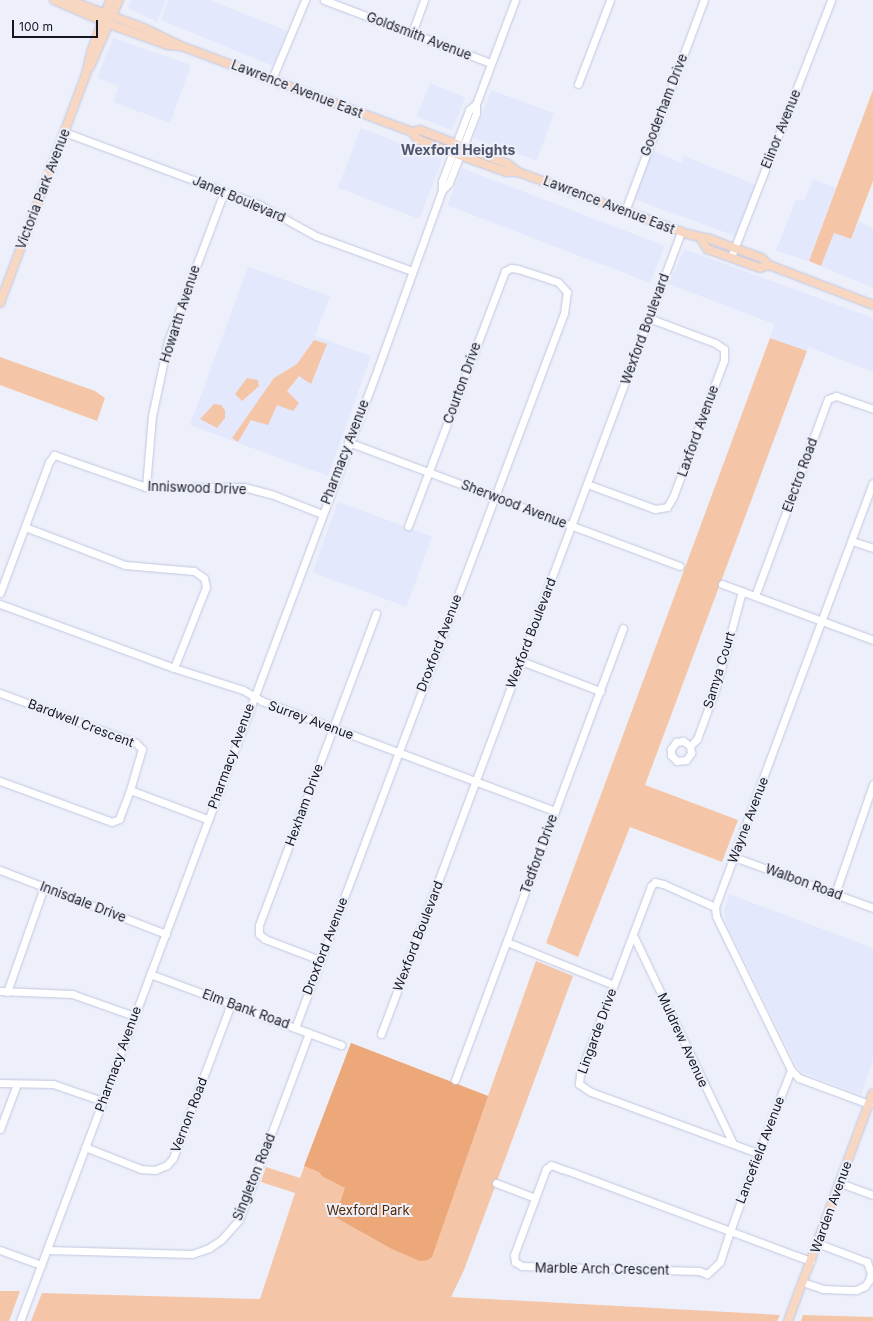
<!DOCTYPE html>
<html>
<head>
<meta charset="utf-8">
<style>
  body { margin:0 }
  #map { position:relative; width:873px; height:1321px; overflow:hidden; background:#edf0fa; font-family:Inter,sans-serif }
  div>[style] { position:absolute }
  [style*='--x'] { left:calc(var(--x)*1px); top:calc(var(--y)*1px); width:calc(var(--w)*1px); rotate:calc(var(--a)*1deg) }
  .built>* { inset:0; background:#e3e8fc; transform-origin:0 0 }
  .green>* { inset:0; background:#f4c5a7 }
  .forest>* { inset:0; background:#eda879 }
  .roads { filter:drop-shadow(0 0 1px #c0c6e0) drop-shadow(0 0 1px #c0c6e0) }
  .minor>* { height:7px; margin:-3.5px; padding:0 3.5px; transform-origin:3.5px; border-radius:3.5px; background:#fff }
  .major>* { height:8px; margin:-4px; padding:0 4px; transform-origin:4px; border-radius:4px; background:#f8d7c2 }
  span { translate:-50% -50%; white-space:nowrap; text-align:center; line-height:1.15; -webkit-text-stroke:4px #edf0fa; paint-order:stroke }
  .street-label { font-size:13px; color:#151720 }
  .park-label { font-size:13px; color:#532702 }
  .neighbourhood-label { font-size:14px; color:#50556b; font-weight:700 }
  .scale { position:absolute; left:12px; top:20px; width:86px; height:18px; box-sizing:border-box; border:2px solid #151720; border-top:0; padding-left:5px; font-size:12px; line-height:14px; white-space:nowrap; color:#151720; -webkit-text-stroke:3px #edf0fa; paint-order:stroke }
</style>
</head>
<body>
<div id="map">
  <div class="built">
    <div style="clip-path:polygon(131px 0,166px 0,157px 22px,128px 8px)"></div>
    <div style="clip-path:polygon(169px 0,210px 0,287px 31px,273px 66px,161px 20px)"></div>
    <div style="clip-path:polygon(113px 38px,191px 65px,170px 123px,113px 102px,119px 86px,97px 78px)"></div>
    <div style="left:430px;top:83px;width:38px;height:36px;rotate:22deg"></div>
    <div style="left:491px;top:90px;width:67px;height:51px;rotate:20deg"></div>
    <div style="left:361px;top:128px;width:87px;height:64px;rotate:21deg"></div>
    <div style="clip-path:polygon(652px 150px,682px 163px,684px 156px,756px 185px,735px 236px,634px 199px)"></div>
    <div style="left:462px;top:168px;width:217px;height:40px;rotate:21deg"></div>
    <div style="clip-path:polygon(813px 179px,836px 188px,809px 261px,776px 251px,796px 199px,804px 201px)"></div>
    <div style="clip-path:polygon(858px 221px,873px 228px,873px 288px,821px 266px,834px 233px,851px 239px)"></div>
    <div style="clip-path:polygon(684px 249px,873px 318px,873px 372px,808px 347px,807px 351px,770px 338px,774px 324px,669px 284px)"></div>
    <div style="clip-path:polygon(248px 267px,330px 296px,315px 336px,371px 356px,328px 476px,190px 425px)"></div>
    <div style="left:338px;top:502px;width:100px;height:75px;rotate:20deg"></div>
    <div style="clip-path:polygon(729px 894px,873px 948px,873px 1060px,861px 1095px,804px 1073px,797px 1067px,726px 923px,724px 910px)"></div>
  </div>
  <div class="green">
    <div style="clip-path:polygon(873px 90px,873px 181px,851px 239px,834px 233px,821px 266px,809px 261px)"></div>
    <div style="clip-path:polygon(770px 338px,807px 351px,645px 785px,738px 820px,722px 862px,630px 827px,578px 957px,546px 943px)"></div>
    <div style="clip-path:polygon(314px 340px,327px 344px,311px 384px,299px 376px,287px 391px,299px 403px,293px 411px,277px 405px,268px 425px,251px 420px,238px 442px,232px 438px,274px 378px,297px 364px)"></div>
    <div style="clip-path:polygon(0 357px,95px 391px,105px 398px,97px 421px,0 385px)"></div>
    <div style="clip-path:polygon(247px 378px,258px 380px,259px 386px,242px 401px,235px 394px)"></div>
    <div style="clip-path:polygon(214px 404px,221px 405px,225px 410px,225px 418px,217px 428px,200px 419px)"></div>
    <div style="clip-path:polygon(536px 961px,573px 976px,464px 1270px,451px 1297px,780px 1315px,777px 1321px,31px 1321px,42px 1293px,260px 1299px,295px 1193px,261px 1182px,266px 1167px,300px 1178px,351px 1043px,488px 1096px)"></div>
    <div style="clip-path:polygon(0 1291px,20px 1291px,9px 1321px,0 1321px)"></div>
    <div style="clip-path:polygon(803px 1315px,873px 1317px,873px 1321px,801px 1321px)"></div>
  </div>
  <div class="forest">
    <div style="clip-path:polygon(351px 1043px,488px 1096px,432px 1257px,428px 1260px,420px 1261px,392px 1249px,335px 1217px,345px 1188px,322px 1176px,319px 1172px,304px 1166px)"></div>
  </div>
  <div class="roads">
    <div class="minor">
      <div style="--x:324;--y:0;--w:178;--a:20.7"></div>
      <div style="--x:412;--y:33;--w:35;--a:-70"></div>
      <div style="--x:272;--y:79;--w:86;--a:-67.3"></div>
      <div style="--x:578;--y:84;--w:90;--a:-69.1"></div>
      <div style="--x:64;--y:132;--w:209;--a:20.4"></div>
      <div style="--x:260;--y:205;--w:64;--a:29"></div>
      <div style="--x:316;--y:236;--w:102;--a:20"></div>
      <div style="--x:442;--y:190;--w:10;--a:-45"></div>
      <div style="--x:449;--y:183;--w:39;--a:-69"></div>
      <div style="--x:463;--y:147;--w:36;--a:-69"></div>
      <div style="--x:476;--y:113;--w:9;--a:-90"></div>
      <div style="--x:476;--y:104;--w:111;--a:-69.4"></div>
      <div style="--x:625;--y:211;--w:225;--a:-69.5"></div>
      <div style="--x:731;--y:257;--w:276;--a:-68.7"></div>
      <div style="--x:348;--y:442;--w:354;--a:20.5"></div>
      <div style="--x:587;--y:484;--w:72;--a:20.2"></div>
      <div style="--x:655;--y:509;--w:12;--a:-9"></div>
      <div style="--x:667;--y:507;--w:12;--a:-59"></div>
      <div style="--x:673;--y:497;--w:146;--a:-69.6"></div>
      <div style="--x:724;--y:360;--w:11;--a:-90"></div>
      <div style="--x:724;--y:349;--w:11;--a:-146"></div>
      <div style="--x:715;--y:343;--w:71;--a:-159.3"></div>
      <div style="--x:146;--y:487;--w:71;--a:-85.2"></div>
      <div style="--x:152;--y:416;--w:77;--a:-78"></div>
      <div style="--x:168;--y:341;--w:159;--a:-69.4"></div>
      <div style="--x:25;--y:527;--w:107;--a:20.8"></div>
      <div style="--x:125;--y:565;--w:69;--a:5"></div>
      <div style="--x:194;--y:571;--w:12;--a:35"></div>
      <div style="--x:204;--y:578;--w:9;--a:77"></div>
      <div style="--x:206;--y:587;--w:87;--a:111.6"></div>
      <div style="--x:852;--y:541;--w:22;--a:18"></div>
      <div style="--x:722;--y:584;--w:161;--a:20.3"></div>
      <div style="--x:0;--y:593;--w:140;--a:-69.5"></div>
      <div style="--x:49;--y:462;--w:9;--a:-54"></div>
      <div style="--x:54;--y:455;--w:97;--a:19.2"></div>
      <div style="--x:146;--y:487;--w:98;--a:0"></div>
      <div style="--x:244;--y:487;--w:28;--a:15"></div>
      <div style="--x:271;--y:494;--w:55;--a:21.4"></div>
      <div style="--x:755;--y:596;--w:210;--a:-69.7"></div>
      <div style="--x:828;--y:399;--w:9;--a:-21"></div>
      <div style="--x:836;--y:396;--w:39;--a:19"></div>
      <div style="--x:0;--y:604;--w:185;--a:20.2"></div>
      <div style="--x:174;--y:668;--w:72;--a:17.7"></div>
      <div style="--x:243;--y:690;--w:22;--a:30"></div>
      <div style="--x:262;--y:701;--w:313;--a:20.6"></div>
      <div style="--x:521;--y:661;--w:85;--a:20.8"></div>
      <div style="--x:0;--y:693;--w:145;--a:20.2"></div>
      <div style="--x:136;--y:743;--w:8;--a:45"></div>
      <div style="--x:142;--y:749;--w:43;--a:106.3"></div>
      <div style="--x:690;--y:746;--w:9;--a:-144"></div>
      <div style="--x:683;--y:741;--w:7;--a:172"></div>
      <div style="--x:676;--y:742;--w:9;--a:126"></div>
      <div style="--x:671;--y:749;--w:6;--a:90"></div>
      <div style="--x:671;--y:755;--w:8;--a:45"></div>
      <div style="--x:677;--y:761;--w:9;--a:-6"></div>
      <div style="--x:686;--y:760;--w:9;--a:-54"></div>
      <div style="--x:691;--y:753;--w:7;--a:-98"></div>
      <div style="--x:690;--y:746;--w:10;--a:-45"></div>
      <div style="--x:697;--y:739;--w:55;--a:-69.9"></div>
      <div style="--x:716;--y:687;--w:99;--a:-74.8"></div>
      <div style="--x:0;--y:781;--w:119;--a:20.1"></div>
      <div style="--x:112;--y:822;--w:8;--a:-23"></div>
      <div style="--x:119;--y:819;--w:31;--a:-69"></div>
      <div style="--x:130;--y:790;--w:82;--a:20.6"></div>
      <div style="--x:734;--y:857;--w:148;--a:20.1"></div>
      <div style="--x:0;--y:870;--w:178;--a:21.1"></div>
      <div style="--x:835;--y:894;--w:116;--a:-70.9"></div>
      <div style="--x:715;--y:907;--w:57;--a:-156.1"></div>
      <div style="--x:663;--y:884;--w:8;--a:-166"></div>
      <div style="--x:655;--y:882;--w:6;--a:135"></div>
      <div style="--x:651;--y:886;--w:201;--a:110.7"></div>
      <div style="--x:580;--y:1074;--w:10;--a:96"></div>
      <div style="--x:579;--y:1084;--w:14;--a:34"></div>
      <div style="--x:591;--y:1092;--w:178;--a:20.1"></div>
      <div style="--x:634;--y:937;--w:229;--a:64.4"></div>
      <div style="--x:507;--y:942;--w:115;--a:21.9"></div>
      <div style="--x:320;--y:960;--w:59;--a:-159.1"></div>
      <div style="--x:265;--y:939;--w:8;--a:-140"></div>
      <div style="--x:259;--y:934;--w:9;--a:-90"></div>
      <div style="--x:259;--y:925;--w:333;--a:-69.4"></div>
      <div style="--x:150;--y:974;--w:204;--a:20.4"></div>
      <div style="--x:0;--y:991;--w:72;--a:2.4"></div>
      <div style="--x:72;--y:994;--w:66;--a:19.5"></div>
      <div style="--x:7;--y:992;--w:111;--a:-70.6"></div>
      <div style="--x:295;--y:1028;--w:764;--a:-69.38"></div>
      <div style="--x:564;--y:313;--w:21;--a:-82"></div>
      <div style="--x:567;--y:292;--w:13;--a:-132"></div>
      <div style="--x:558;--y:282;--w:42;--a:-162"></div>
      <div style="--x:518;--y:269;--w:7;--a:-172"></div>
      <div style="--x:511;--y:268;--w:7;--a:153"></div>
      <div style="--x:505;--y:271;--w:273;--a:110.8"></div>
      <div style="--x:381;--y:1034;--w:856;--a:-69.49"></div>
      <div style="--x:791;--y:1070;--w:90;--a:111.4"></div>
      <div style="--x:758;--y:1154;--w:77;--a:109.9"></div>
      <div style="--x:732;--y:1226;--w:5;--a:112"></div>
      <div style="--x:730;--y:1231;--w:6;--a:108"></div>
      <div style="--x:728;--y:1237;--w:26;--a:108"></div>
      <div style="--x:720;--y:1262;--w:18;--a:137"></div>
      <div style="--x:707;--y:1274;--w:9;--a:-159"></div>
      <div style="--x:699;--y:1271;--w:177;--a:-178.4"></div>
      <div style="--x:522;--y:1266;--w:8;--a:-150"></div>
      <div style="--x:515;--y:1262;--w:7;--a:-98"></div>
      <div style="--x:514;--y:1255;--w:92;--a:-69.6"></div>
      <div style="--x:546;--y:1169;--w:6;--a:-39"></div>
      <div style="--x:551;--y:1165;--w:12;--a:20"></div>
      <div style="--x:562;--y:1169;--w:13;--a:18"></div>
      <div style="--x:574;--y:1173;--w:166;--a:20.4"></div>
      <div style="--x:730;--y:1231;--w:72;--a:20.5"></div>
      <div style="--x:797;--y:1256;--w:15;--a:20"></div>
      <div style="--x:455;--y:1080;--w:482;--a:-69.6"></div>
      <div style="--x:0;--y:1083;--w:53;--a:1.1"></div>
      <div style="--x:53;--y:1084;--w:52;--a:19.1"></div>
      <div style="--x:869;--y:1104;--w:75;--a:-159.6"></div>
      <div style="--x:799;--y:1078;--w:11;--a:-135"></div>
      <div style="--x:791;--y:1070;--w:171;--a:-116"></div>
      <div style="--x:716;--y:916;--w:9;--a:-96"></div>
      <div style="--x:715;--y:907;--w:452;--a:-69.6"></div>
      <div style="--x:0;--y:1129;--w:48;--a:-69.3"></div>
      <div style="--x:85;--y:1147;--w:60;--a:21.4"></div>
      <div style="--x:141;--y:1169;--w:14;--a:4"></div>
      <div style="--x:155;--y:1170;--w:13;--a:-23"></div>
      <div style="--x:167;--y:1165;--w:9;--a:-49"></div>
      <div style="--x:173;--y:1158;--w:165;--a:-69.4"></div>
      <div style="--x:496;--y:1183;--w:42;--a:21"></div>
      <div style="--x:840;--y:1183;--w:35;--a:20"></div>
      <div style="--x:0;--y:1250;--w:44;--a:20.1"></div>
      <div style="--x:47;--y:1250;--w:145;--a:1.6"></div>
      <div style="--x:192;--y:1254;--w:18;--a:-19"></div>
      <div style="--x:209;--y:1248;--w:14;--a:-34"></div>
      <div style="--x:221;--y:1240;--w:27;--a:-48"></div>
      <div style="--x:239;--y:1220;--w:200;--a:-69.5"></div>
      <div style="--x:802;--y:1282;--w:22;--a:18"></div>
      <div style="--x:823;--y:1289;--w:33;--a:2"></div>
      <div style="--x:856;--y:1290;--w:10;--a:-24"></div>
      <div style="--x:865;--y:1286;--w:7;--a:-56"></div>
      <div style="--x:869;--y:1280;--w:7;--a:-74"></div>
      <div style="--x:871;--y:1273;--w:12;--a:-110"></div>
      <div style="--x:867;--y:1262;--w:53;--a:-159.2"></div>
      <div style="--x:20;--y:1321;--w:1018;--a:-69.41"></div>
      <div style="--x:378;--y:368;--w:189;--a:-70.2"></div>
      <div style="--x:442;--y:190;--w:9;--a:-90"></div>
      <div style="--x:442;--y:181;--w:76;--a:-69.2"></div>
      <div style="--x:469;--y:110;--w:9;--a:-41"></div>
    </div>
    <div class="major">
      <div style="--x:54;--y:0;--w:60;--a:23.6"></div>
      <div style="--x:109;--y:24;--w:62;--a:19.9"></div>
      <div style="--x:167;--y:45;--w:12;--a:5"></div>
      <div style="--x:69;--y:0;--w:80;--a:20.5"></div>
      <div style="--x:144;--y:28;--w:41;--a:25.9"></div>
      <div style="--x:181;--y:46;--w:246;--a:20.4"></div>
      <div style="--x:412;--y:132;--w:9;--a:54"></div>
      <div style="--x:417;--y:139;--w:30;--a:21"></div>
      <div style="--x:445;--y:150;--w:65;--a:19.8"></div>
      <div style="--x:506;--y:172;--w:12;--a:0"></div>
      <div style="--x:90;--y:67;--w:73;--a:-66.6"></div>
      <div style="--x:412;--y:132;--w:8;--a:-14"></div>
      <div style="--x:420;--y:130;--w:94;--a:21.1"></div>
      <div style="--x:508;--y:164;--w:13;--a:39"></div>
      <div style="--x:518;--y:172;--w:180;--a:20.1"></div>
      <div style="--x:687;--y:234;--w:24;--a:12"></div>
      <div style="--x:710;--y:239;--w:55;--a:20.1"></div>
      <div style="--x:762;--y:258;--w:10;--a:45"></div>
      <div style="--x:769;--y:265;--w:111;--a:21"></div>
      <div style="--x:701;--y:239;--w:12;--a:59"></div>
      <div style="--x:707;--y:249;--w:56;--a:19.7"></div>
      <div style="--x:760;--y:268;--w:9;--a:-18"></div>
      <div style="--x:0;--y:303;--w:245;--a:-69.4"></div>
      <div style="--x:86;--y:74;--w:23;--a:-77"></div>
      <div style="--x:91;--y:52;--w:55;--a:-69.9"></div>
      <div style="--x:788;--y:1321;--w:243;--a:-69.6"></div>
    </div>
  </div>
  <div class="street-label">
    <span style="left:419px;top:36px;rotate:21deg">Goldsmith Avenue</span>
    <span style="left:297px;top:89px;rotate:21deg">Lawrence Avenue East</span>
    <span style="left:664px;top:105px;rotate:-69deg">Gooderham Drive</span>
    <span style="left:781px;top:129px;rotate:-68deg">Elinor Avenue</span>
    <span style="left:43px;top:189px;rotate:-69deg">Victoria Park Avenue</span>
    <span style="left:239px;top:199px;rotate:23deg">Janet Boulevard</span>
    <span style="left:609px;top:205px;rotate:21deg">Lawrence Avenue East</span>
    <span style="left:180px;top:314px;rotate:-72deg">Howarth Avenue</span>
    <span style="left:645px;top:329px;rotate:-70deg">Wexford Boulevard</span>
    <span style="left:462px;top:383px;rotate:-70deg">Courton Drive</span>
    <span style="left:698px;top:431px;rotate:-70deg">Laxford Avenue</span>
    <span style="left:345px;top:452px;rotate:-69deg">Pharmacy Avenue</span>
    <span style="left:800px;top:475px;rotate:-70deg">Electro Road</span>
    <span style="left:197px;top:488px;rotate:2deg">Inniswood Drive</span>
    <span style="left:514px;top:504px;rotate:21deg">Sherwood Avenue</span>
    <span style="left:531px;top:633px;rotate:-69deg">Wexford Boulevard</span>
    <span style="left:439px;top:643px;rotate:-69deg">Droxford Avenue</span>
    <span style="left:719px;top:670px;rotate:-73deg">Samya Court</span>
    <span style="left:311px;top:720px;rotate:20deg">Surrey Avenue</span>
    <span style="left:81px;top:723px;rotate:21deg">Bardwell Crescent</span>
    <span style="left:231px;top:756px;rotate:-70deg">Pharmacy Avenue</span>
    <span style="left:304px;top:805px;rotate:-70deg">Hexham Drive</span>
    <span style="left:748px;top:820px;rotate:-69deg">Wayne Avenue</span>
    <span style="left:539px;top:854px;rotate:-70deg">Tedford Drive</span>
    <span style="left:804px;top:882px;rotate:20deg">Walbon Road</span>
    <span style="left:83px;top:902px;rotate:21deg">Innisdale Drive</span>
    <span style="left:418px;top:936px;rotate:-69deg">Wexford Boulevard</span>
    <span style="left:325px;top:946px;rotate:-69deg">Droxford Avenue</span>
    <span style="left:246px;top:1009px;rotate:20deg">Elm Bank Road</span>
    <span style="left:597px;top:1031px;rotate:-70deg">Lingarde Drive</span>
    <span style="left:683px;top:1040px;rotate:65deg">Muldrew Avenue</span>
    <span style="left:118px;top:1059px;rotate:-70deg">Pharmacy Avenue</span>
    <span style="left:189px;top:1115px;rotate:-69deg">Vernon Road</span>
    <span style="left:760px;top:1150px;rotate:-69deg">Lancefield Avenue</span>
    <span style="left:254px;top:1177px;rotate:-68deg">Singleton Road</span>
    <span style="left:831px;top:1207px;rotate:-70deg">Warden Avenue</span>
    <span style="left:602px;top:1269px;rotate:1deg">Marble Arch Crescent</span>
  </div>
  <div class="park-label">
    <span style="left:368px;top:1210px">Wexford Park</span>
  </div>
  <div class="neighbourhood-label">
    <span style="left:458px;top:150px">Wexford Heights</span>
  </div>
  <div class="scale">100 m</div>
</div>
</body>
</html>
